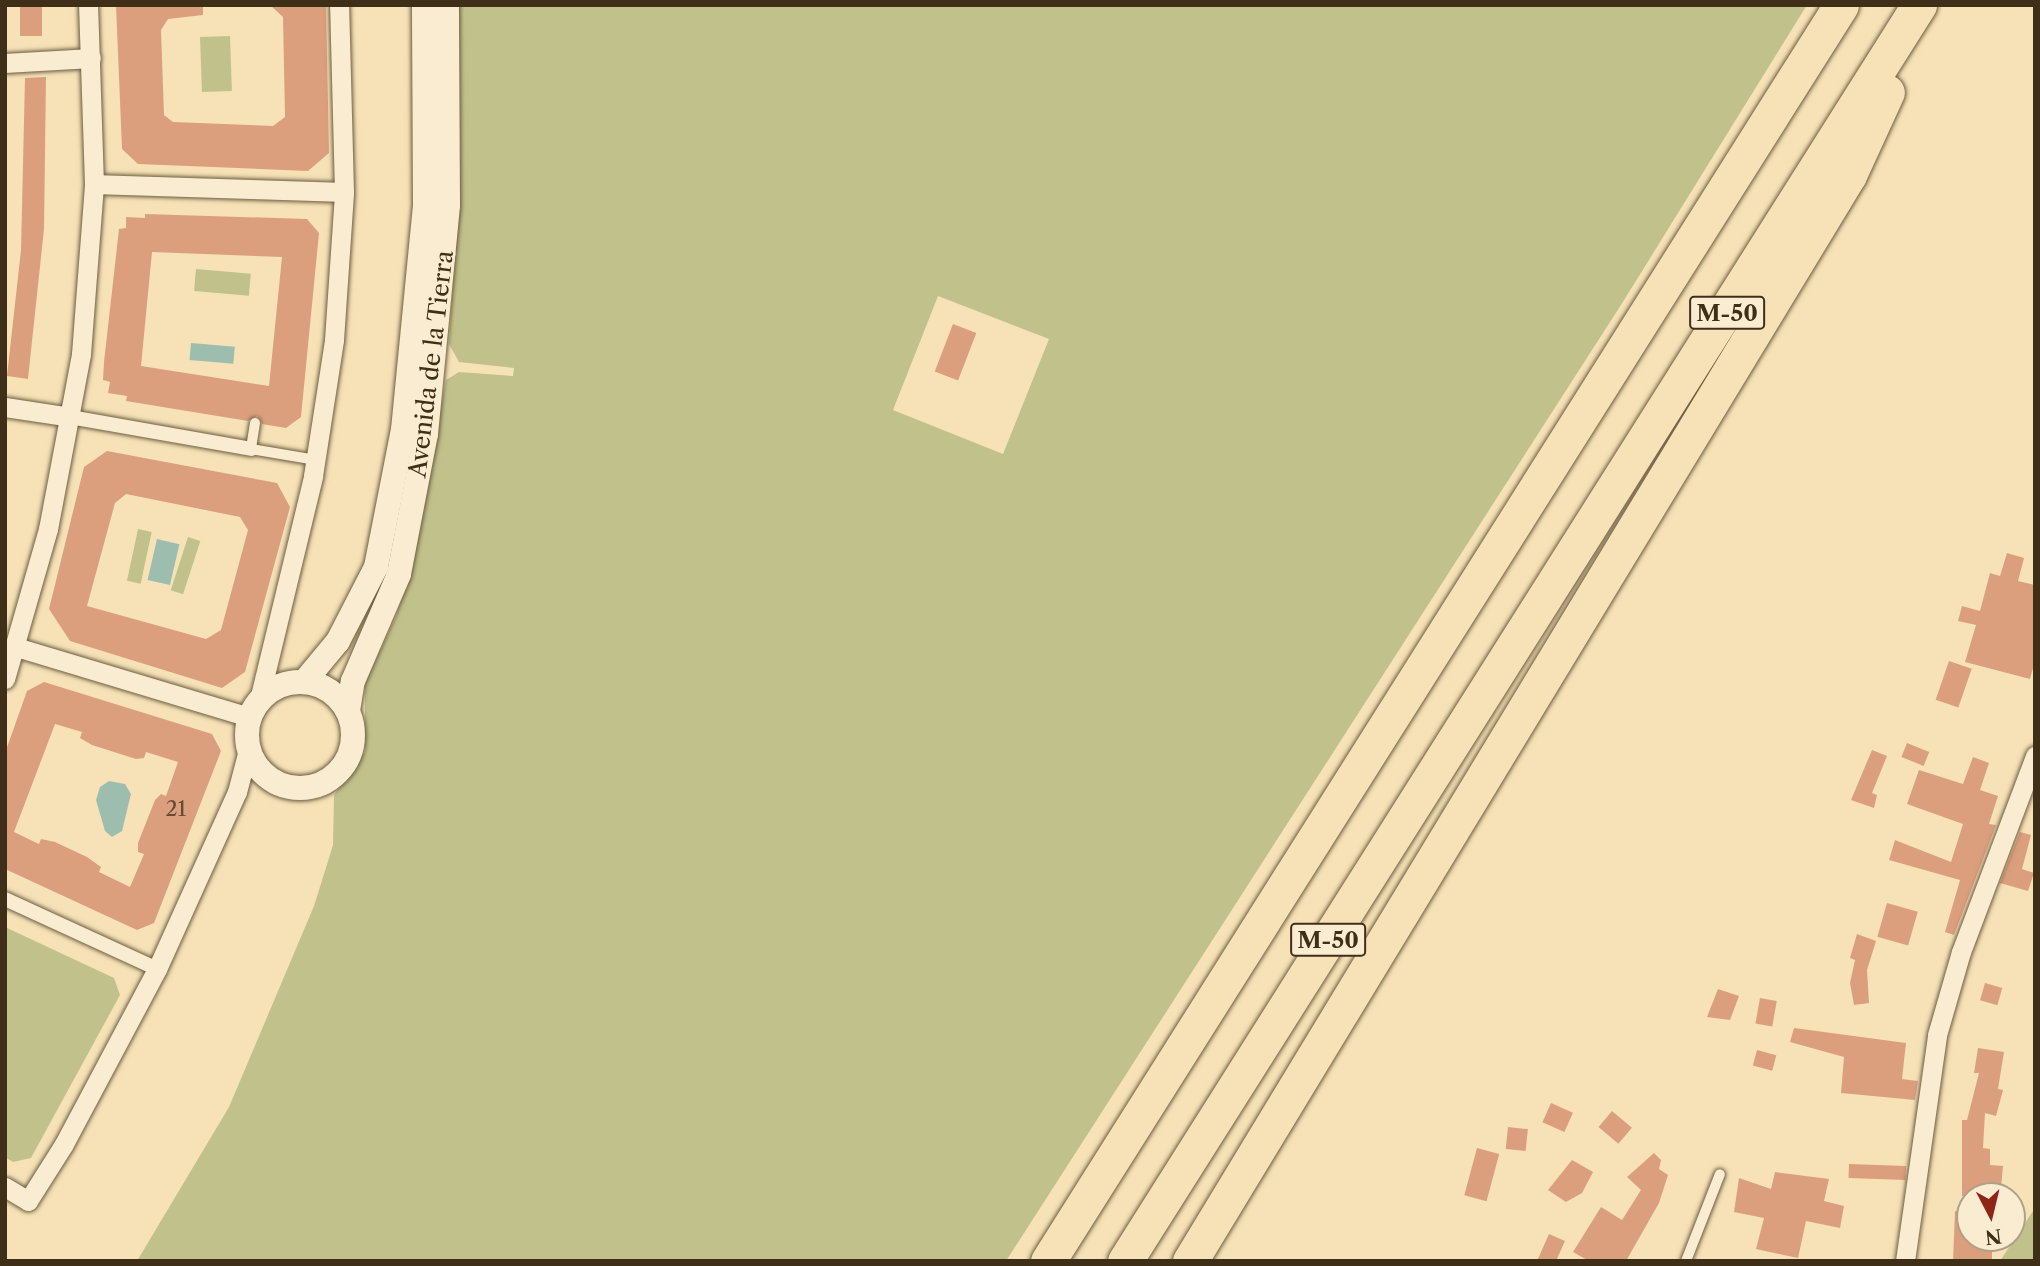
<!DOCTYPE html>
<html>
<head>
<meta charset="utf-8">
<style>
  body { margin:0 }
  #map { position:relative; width:2040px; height:1266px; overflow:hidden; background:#f6e2b6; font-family:"Libre Caslon Text",serif }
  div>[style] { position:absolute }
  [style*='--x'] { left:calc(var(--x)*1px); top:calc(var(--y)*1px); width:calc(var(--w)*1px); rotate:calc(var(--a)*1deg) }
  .green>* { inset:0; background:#c1c28b; transform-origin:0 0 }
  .water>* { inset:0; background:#9dbeae; transform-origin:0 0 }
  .building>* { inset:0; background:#dc9f7d; transform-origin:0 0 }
  .roads { filter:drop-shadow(0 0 2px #6d5c40) drop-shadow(0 0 2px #6d5c40) }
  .service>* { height:10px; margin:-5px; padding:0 5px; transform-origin:5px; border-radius:5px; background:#f9ecd0 }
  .pedestrian>* { height:14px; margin:-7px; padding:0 7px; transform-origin:7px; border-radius:7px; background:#f9ecd0 }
  .minor>* { height:19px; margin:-9.5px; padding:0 9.5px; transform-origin:9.5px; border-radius:9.5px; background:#f9ecd0 }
  .tertiary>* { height:24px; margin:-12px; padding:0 12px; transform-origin:12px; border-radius:12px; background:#f9ecd0 }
  .tertiary>.ring { margin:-12px; padding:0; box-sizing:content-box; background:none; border:24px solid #f9ecd0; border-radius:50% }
  .motorway>* { height:35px; margin:-17.5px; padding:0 17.5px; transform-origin:17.5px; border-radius:17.5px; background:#f6e2b6 }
  span { translate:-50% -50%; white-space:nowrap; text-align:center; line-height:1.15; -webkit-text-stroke:5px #f9ecd0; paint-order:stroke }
  .number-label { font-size:21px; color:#664b32 }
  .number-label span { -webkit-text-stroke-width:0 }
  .shield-label span { padding:2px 5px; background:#f9ecd0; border:2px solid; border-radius:5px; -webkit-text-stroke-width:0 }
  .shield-label { font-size:23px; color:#3f2f19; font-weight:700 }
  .street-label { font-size:24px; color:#3f2f19 }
  .frame { position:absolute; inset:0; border:7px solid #3f2f19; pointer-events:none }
  .north { position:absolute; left:1956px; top:1182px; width:70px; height:70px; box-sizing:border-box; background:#f9ecd0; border:2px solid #afa087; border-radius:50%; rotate:173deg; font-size:19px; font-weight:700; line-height:28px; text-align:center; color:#3f2f19 }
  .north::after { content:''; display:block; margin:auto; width:24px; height:32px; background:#8f2418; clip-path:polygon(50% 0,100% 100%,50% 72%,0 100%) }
</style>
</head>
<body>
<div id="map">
  <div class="green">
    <div style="clip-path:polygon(evenodd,456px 5px,1807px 5px,1621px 305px,1006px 1261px,137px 1261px,229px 1107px,314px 906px,333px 845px,334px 795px,365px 752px,365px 684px,396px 616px,412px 564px,446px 380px,459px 372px,513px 376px,514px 368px,459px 362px,449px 344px,458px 206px,456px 5px,938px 296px,1049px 339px,1003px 454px,893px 410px,938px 296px)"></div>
    <div style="left:230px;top:36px;width:55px;height:30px;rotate:88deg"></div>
    <div style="left:196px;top:269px;width:55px;height:22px;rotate:5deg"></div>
    <div style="left:138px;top:529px;width:14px;height:53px;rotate:12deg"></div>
    <div style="left:188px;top:537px;width:13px;height:56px;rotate:18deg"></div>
    <div style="clip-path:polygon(5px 927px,114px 978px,120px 995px,31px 1158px,13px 1162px,5px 1157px)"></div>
    <div style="clip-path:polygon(2035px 1208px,2035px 1261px,2000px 1261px)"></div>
  </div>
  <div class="water">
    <div style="left:191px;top:343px;width:44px;height:17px;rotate:5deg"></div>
    <div style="left:157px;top:539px;width:23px;height:42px;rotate:13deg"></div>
    <div style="clip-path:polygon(109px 781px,125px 784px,131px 794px,122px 831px,112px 837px,105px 831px,96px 800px,100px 787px)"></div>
  </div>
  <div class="building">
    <div style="left:20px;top:5px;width:22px;height:31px"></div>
    <div style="clip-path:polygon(116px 5px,203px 5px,203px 15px,168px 19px,161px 30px,164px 115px,173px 122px,273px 126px,285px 117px,283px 17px,270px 5px,326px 5px,329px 153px,308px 171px,138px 164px,122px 149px)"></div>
    <div style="clip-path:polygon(46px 77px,44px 229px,28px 379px,7px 376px,21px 250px,25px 78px)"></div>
    <div style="clip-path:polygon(evenodd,145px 214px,307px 219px,319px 233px,301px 417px,286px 428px,262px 424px,257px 416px,248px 421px,126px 401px,127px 396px,108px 393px,110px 382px,103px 380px,104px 362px,119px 229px,126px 228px,126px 217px,145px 218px,145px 214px,152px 252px,282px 257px,269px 386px,141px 366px,152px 252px)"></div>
    <div style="left:953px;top:324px;width:25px;height:51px;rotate:21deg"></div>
    <div style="clip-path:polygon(evenodd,107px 451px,277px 483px,290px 507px,245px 672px,222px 688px,70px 641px,49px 609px,84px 467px,107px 451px,126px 494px,240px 517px,248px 530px,221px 630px,206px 639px,87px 606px,115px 503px,126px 494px)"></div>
    <div style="clip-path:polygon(2007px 553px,2024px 558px,2018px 581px,2035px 585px,2035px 661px,2030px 679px,1965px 662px,1976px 625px,1958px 621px,1962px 606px,1980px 611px,1990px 573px,2000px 576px)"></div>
    <div style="left:1949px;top:661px;width:24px;height:41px;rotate:19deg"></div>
    <div style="clip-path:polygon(evenodd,44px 682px,212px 734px,221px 751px,154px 923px,137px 930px,5px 869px,5px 753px,27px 691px,44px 682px,55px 724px,82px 732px,80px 738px,92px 745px,136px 759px,144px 758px,146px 752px,178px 762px,166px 796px,161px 794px,155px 800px,138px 843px,138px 852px,144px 854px,130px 887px,99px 872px,101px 867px,87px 857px,55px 842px,41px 839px,39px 844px,14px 832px,55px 724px)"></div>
    <div style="left:1907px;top:743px;width:24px;height:15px;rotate:22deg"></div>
    <div style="clip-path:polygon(1872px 750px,1887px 756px,1872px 793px,1877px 795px,1874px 808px,1851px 800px)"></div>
    <div style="clip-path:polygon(1973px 757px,1989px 763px,1980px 790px,1998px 796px,1989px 824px,1996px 825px,1954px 935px,1945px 932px,1960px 880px,1889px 860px,1895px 840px,1951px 862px,1963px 824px,1907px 804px,1919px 770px,1963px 784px)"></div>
    <div style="clip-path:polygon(2020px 832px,2031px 835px,2022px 869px,2034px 873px,2028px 891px,2000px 883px)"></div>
    <div style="left:1887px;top:903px;width:32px;height:35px;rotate:16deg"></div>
    <div style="clip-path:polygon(1857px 934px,1876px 941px,1867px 970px,1869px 1003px,1854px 1005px,1850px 983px,1855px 960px,1850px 958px)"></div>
    <div style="left:1985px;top:983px;width:18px;height:18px;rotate:16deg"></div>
    <div style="clip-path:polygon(1718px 989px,1739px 996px,1730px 1020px,1707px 1017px)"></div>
    <div style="left:1760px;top:998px;width:17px;height:26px;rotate:10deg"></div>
    <div style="clip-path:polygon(1794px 1028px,1906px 1043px,1902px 1079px,1918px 1081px,1915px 1100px,1841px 1093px,1844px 1057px,1790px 1042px)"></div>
    <div style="clip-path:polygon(1978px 1048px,2004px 1052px,1998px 1089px,2003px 1090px,1996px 1116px,1985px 1113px,1983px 1148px,1990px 1149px,1990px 1165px,2003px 1166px,2001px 1187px,1991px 1186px,1990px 1196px,1962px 1196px,1962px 1120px,1967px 1120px,1979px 1073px,1974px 1073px)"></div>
    <div style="left:1757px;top:1050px;width:20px;height:16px;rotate:15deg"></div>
    <div style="left:1551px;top:1103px;width:24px;height:21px;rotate:24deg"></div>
    <div style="left:1612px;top:1111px;width:26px;height:21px;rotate:40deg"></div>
    <div style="left:1508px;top:1127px;width:20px;height:22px;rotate:6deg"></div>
    <div style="left:1477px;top:1148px;width:23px;height:49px;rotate:15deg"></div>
    <div style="clip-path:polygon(1654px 1153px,1661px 1160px,1659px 1169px,1668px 1175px,1659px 1203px,1626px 1261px,1589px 1261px,1573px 1252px,1601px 1207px,1622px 1220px,1641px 1190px,1627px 1177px)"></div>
    <div style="clip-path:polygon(1572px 1160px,1593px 1172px,1582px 1193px,1566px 1202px,1548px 1190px)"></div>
    <div style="left:1849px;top:1164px;width:57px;height:14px;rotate:2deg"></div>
    <div style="clip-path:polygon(1775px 1172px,1829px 1179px,1824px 1201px,1844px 1206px,1840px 1228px,1806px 1221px,1798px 1258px,1756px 1249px,1764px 1218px,1734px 1212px,1739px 1178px,1771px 1189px)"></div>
    <div style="clip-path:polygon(1955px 1211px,1970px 1212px,1970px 1238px,1992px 1238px,1992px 1261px,1953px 1261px)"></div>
    <div style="clip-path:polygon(1549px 1234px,1565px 1241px,1556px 1261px,1537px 1261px)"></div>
  </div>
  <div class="roads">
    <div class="service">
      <div style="--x:255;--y:423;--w:26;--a:99"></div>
      <div style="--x:251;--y:449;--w:66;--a:9.6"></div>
      <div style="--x:1686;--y:1261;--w:93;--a:-68.7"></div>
    </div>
    <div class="pedestrian">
      <div style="--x:70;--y:417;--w:184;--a:10"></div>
      <div style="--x:5;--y:899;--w:167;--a:24.7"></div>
    </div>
    <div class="minor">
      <div style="--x:5;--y:63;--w:86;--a:-3.3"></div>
      <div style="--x:94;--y:184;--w:250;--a:1.8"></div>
      <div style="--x:5;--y:407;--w:66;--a:8.7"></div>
      <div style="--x:16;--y:647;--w:243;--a:16.7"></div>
      <div style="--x:5;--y:679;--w:156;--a:-74"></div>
      <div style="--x:48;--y:529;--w:178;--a:-79.3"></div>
      <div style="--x:81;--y:354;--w:170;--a:-85.6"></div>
      <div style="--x:94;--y:184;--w:179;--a:-91.9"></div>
      <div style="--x:259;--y:700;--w:230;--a:-76.4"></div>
      <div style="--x:313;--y:476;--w:138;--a:-81.2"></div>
      <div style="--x:334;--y:340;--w:148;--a:-86.1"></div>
      <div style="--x:344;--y:192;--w:187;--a:-91.5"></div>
      <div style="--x:5;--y:1187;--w:27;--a:31"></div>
      <div style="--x:28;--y:1201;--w:67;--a:-57.7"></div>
      <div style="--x:64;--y:1144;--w:198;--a:-62"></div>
      <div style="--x:157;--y:969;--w:194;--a:-65.7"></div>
      <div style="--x:237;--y:792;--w:43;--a:-75.3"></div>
      <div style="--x:1905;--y:1261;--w:228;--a:-81.9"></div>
      <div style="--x:1937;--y:1035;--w:86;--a:-73.9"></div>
      <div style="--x:1961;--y:952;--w:210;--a:-69.3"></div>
    </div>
    <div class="tertiary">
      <div class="ring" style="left:247px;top:682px;width:82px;height:82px"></div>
      <div style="--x:304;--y:682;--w:53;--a:-50.3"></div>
      <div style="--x:338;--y:641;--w:83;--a:-62.8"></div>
      <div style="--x:376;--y:567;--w:140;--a:-78.9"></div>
      <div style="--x:403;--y:430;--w:226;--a:-84.4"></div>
      <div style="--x:425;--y:205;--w:200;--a:-90.3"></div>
      <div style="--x:348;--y:711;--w:30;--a:-81"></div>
      <div style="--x:353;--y:681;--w:116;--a:-66.7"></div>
      <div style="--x:399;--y:574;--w:143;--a:-79.1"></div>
      <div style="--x:426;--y:434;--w:230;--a:-84.5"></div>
      <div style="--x:448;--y:205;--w:200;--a:-90.3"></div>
    </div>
    <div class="motorway">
      <div style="--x:1048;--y:1261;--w:1485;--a:-57.73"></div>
      <div style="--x:1125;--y:1261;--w:1486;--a:-57.7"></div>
      <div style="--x:1190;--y:1261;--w:1270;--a:-58.75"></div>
      <div style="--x:1849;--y:175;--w:91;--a:-65.4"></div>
    </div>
  </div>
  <div class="number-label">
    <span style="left:176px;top:809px">21</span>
  </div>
  <div class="shield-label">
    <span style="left:1727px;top:313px">M-50</span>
    <span style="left:1328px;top:940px">M-50</span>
  </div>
  <div class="street-label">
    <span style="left:431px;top:364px;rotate:-83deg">Avenida de la Tierra</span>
  </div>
  <div class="frame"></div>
  <div class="north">N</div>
</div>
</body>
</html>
